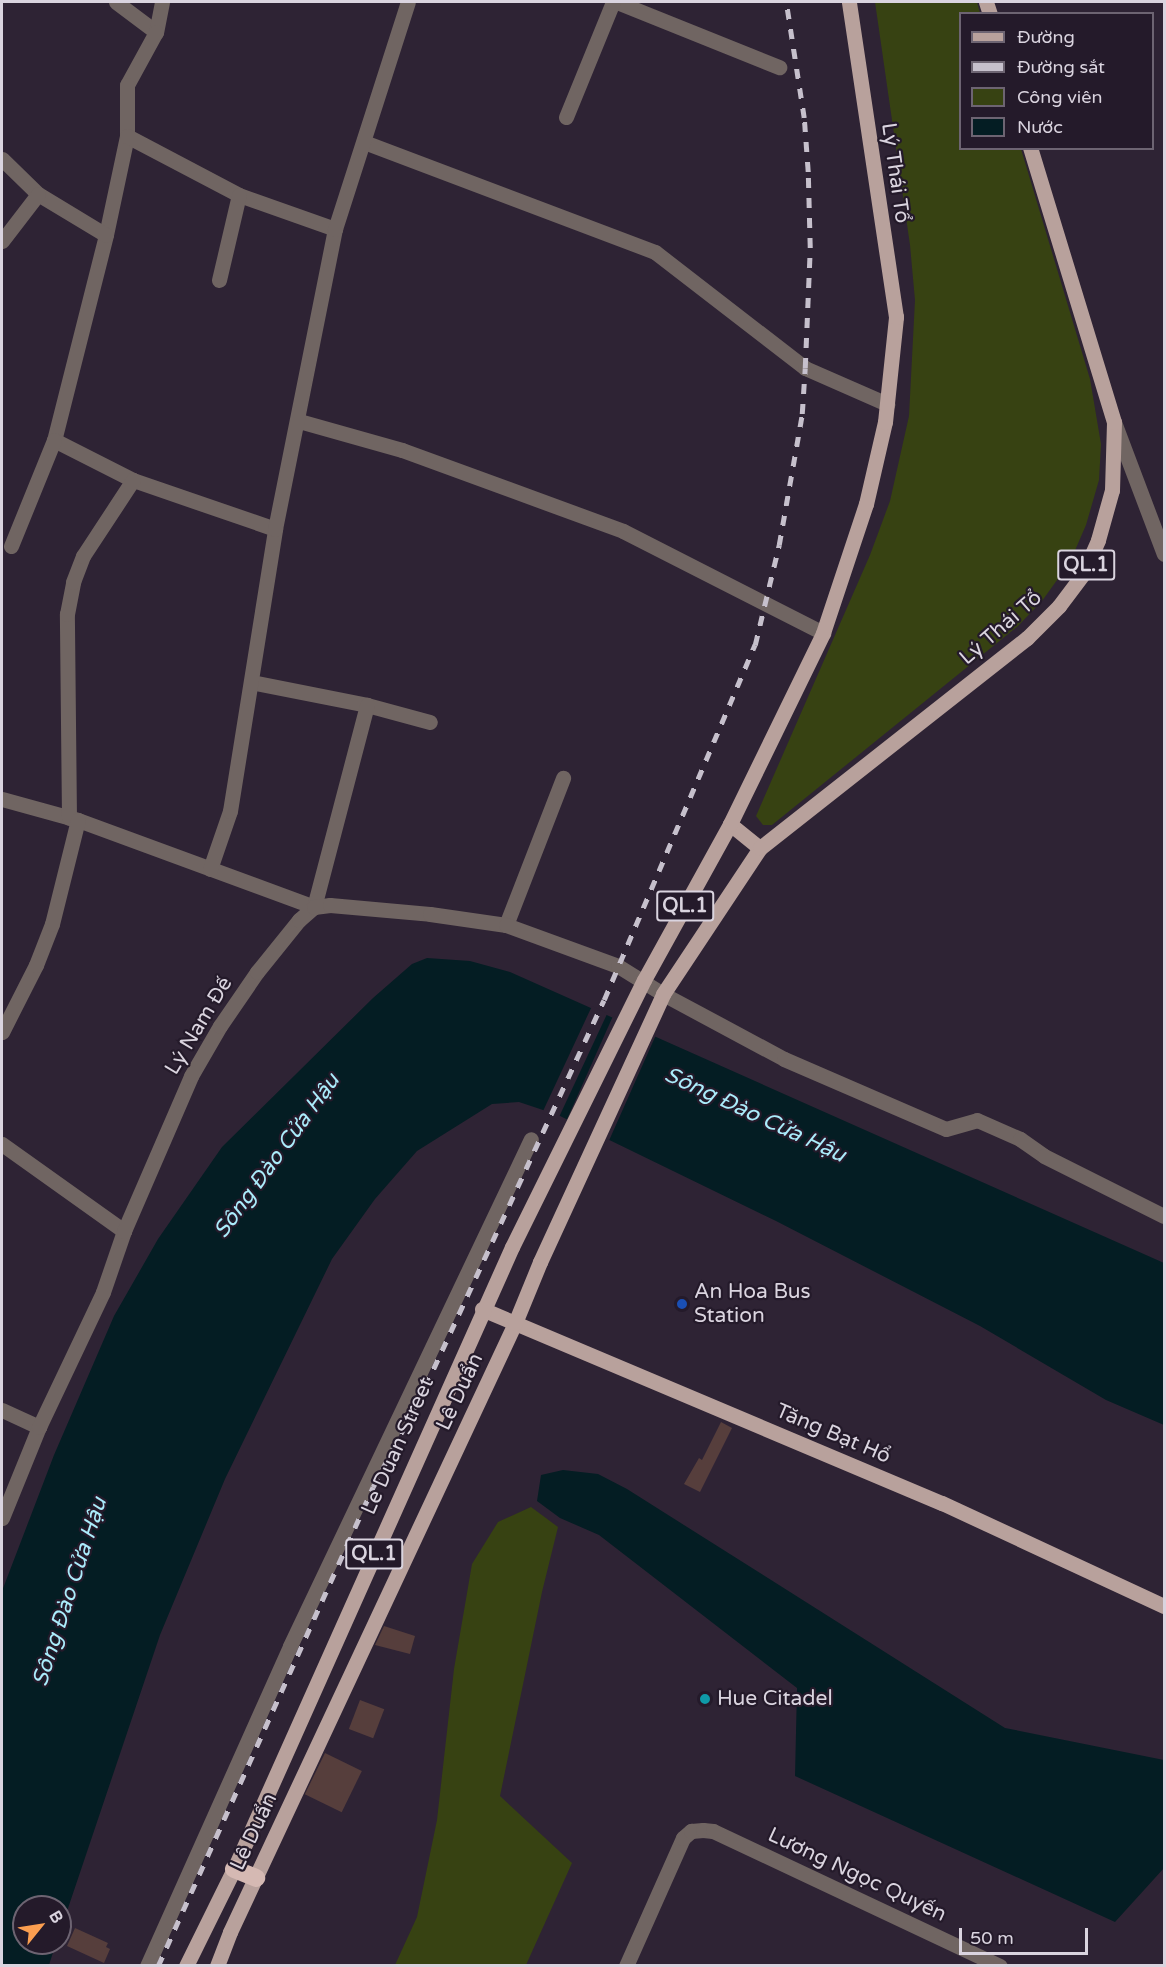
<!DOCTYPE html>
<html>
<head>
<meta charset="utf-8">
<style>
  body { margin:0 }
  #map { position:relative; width:1166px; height:1967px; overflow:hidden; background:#2e2334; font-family:"Varela Round",sans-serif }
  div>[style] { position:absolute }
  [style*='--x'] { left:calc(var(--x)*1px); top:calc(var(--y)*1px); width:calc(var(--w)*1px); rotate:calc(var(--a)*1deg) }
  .green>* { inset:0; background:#374212 }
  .water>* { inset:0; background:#041d23 }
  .pier>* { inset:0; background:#2e2334; transform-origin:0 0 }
  .building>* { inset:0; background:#563e3c; transform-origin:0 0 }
  .minor>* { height:15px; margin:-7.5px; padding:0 7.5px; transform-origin:7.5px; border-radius:7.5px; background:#706562 }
  .major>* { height:15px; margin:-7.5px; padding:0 7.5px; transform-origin:7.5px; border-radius:7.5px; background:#b8a19c }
  .highway>* { height:18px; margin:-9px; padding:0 9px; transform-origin:9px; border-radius:9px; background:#d5b9b3 }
  .rail>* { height:4.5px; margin-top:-2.25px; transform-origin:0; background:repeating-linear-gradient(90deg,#c6c0cc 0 10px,transparent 0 20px) }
  .dots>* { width:16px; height:16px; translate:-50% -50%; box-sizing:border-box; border:3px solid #241a2a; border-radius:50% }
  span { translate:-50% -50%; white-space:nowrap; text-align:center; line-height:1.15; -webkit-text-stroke:4.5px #241a2a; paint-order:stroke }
  .shield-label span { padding:2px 4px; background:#241a2a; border:2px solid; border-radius:4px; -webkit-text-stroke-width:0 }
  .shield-label { font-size:20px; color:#dad4df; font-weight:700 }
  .street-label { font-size:21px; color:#dad4df }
  .poi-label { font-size:21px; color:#dad4df }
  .left { translate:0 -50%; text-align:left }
  .water-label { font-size:22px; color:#abecfb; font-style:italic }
  .frame { position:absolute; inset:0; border:3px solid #dad4df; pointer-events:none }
  .legend { position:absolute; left:959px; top:12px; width:195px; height:138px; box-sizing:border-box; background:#241a2a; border:2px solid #6d6472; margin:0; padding:8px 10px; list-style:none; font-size:18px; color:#dad4df }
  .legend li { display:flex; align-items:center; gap:12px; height:30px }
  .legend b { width:30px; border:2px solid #6d6472 }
  .north { position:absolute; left:12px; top:1895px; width:60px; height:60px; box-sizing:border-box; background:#241a2a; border:2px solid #6d6472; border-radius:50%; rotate:60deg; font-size:16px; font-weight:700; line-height:24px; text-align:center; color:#dad4df }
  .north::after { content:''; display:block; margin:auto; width:21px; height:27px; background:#fb9e50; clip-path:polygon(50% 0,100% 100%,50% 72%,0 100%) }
  .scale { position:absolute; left:959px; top:1928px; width:129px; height:27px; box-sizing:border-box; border:3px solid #dad4df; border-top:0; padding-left:8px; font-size:18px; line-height:21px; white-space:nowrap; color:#dad4df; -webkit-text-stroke:4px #241a2a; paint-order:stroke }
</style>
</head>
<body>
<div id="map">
  <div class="green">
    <div style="clip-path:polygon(875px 2px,977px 2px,980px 13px,960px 14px,960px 148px,1021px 149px,1090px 379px,1101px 444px,1099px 480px,1086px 525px,1070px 562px,1042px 601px,1018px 626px,772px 825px,763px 825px,756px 816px,870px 555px,890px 501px,909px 416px,915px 300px,910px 245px)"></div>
    <div style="clip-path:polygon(531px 1507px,558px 1527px,542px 1592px,500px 1796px,572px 1863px,526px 1965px,395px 1965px,417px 1917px,437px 1820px,454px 1669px,472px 1564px,498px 1522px)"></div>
  </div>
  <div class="water">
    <div style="clip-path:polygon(427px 958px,470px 961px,510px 972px,1164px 1263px,1164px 1425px,1106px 1400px,980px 1326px,776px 1221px,558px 1115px,519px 1102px,492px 1104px,417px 1151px,375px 1199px,332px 1259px,225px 1479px,160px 1635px,60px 1932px,60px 1907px,24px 1907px,24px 1943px,56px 1943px,49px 1965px,2px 1965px,2px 1591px,54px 1455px,114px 1316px,158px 1239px,222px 1147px,373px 998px,412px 964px)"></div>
    <div style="clip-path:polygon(563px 1470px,598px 1474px,627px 1489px,1005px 1728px,1164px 1760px,1164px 1868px,1115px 1922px,795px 1776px,797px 1688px,599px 1535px,560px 1518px,537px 1501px,541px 1475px)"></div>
  </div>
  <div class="pier">
    <div style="left:592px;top:1006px;width:17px;height:118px;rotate:25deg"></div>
    <div style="left:613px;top:1016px;width:47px;height:115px;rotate:24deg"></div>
  </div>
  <div class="building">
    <div style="clip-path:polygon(721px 1422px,732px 1428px,700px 1492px,684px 1484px,699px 1458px,702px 1460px)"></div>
    <div style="clip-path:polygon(384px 1626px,415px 1636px,410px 1654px,375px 1645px)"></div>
    <div style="left:360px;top:1700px;width:26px;height:31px;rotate:21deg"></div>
    <div style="left:325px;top:1753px;width:41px;height:46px;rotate:26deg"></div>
    <div style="clip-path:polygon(75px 1928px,108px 1943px,106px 1947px,110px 1949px,104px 1963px,67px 1946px)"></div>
  </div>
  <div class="minor">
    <div style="--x:116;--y:2;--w:50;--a:36.9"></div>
    <div style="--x:162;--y:2;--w:31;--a:101"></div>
    <div style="--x:156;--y:32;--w:60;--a:118.7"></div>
    <div style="--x:127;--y:85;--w:51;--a:90"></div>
    <div style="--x:127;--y:136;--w:101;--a:102"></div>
    <div style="--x:106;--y:235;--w:211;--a:104.2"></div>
    <div style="--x:54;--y:440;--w:89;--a:26.9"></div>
    <div style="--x:133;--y:480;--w:150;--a:19"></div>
    <div style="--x:617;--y:2;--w:175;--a:21.9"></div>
    <div style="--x:566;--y:117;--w:124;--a:-67.8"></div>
    <div style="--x:127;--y:136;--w:127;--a:27.8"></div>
    <div style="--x:239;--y:195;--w:102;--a:19.5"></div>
    <div style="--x:364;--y:142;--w:311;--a:20.7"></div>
    <div style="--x:655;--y:252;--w:190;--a:37.7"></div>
    <div style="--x:805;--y:368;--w:90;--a:23.7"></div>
    <div style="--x:2;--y:159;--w:50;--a:44.2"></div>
    <div style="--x:38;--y:194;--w:79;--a:31.1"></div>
    <div style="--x:2;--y:241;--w:59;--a:-52.5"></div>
    <div style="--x:219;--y:280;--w:87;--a:-76.8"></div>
    <div style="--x:299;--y:421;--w:107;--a:15.7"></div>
    <div style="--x:402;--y:450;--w:235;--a:20.1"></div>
    <div style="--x:623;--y:531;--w:225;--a:27"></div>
    <div style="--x:1114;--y:422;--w:141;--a:69.3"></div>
    <div style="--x:11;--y:546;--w:114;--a:-67.9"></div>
    <div style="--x:251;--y:682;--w:118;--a:11.2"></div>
    <div style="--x:367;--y:705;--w:65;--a:15.1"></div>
    <div style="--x:2;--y:799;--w:79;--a:15.4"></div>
    <div style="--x:78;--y:820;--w:252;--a:20.2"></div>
    <div style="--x:314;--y:907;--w:209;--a:-75.3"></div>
    <div style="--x:69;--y:818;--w:204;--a:-90.6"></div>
    <div style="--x:67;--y:614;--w:33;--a:-79"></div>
    <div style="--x:73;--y:582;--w:28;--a:-69"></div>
    <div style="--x:83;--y:556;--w:91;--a:-56.7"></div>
    <div style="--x:210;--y:869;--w:61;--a:-71"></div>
    <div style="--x:230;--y:811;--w:286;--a:-80.9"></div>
    <div style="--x:275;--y:529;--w:306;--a:-78.7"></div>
    <div style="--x:335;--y:229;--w:238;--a:-72.2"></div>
    <div style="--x:506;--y:925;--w:158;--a:-68.8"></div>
    <div style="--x:2;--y:1032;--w:75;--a:-63.1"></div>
    <div style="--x:36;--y:965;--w:44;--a:-68.7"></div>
    <div style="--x:52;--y:924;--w:107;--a:-76"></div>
    <div style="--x:2;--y:1144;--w:150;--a:35.5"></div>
    <div style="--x:2;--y:1410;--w:41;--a:24.7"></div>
    <div style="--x:2;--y:1518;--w:98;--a:-67.9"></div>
    <div style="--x:39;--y:1427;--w:149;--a:-64.6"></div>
    <div style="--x:103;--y:1292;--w:65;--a:-71"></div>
    <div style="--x:124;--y:1231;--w:169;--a:-66.6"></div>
    <div style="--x:191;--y:1076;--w:58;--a:-59.9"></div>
    <div style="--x:220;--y:1026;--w:65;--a:-55.6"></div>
    <div style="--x:257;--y:972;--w:67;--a:-51.1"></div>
    <div style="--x:299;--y:920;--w:20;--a:-41"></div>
    <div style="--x:314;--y:907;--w:16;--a:-7"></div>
    <div style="--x:330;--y:905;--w:100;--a:5.1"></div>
    <div style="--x:430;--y:914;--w:77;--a:8.2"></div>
    <div style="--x:506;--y:925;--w:119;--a:20.1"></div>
    <div style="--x:618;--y:966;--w:53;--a:31.9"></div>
    <div style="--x:663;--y:994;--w:137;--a:28.2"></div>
    <div style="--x:784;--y:1059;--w:176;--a:23.4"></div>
    <div style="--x:946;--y:1129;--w:32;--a:-16"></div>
    <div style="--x:977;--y:1120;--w:47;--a:23.8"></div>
    <div style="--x:1020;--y:1139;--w:29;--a:35"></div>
    <div style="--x:1044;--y:1156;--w:134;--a:26.6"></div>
    <div style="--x:147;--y:1966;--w:350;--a:-65.9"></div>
    <div style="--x:290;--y:1646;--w:561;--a:-64.58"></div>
    <div style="--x:626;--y:1966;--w:140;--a:-66"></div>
    <div style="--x:683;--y:1838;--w:11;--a:-41"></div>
    <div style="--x:691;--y:1831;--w:12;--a:-5"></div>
    <div style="--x:703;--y:1830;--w:10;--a:6"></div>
    <div style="--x:713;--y:1831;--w:317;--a:25.2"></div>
  </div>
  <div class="major">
    <div style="--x:986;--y:2;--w:13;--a:72"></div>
    <div style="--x:730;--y:824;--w:38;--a:39"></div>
    <div style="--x:482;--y:1309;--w:499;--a:22.9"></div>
    <div style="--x:942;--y:1503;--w:245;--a:24.9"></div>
    <div style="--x:186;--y:1966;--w:108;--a:-63.7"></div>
    <div style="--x:234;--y:1869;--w:681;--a:-65.92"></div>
    <div style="--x:512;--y:1247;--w:298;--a:-63.7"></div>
    <div style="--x:644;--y:980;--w:178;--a:-61.1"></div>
    <div style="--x:730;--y:824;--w:212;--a:-64"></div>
    <div style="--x:823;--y:633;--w:136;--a:-71.6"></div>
    <div style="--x:866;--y:504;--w:84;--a:-77"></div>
    <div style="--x:885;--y:422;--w:106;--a:-84"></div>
    <div style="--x:896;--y:317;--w:318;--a:-98.5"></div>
    <div style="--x:217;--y:1966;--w:36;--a:-69"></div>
    <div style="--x:230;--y:1932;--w:672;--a:-64.92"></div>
    <div style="--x:515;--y:1323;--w:66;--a:-67.7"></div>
    <div style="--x:540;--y:1262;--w:295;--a:-65.3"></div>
    <div style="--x:663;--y:994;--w:175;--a:-56.4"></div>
    <div style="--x:760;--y:848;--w:340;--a:-38.2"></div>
    <div style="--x:1027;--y:638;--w:45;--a:-45"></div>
    <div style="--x:1059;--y:606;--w:40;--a:-53"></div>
    <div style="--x:1083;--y:574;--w:37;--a:-66"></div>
    <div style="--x:1098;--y:540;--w:52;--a:-74.4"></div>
    <div style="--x:1112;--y:490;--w:68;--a:-88.3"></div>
    <div style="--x:1114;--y:422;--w:287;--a:-107"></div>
  </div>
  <div class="highway">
    <div style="--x:234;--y:1869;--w:24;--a:22"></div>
  </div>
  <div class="rail">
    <div style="--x:158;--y:1966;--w:525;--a:-65.83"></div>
    <div style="--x:373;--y:1487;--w:113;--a:-62.5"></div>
    <div style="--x:425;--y:1387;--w:426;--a:-65.2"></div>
    <div style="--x:604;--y:1000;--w:386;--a:-67"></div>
    <div style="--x:755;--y:645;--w:103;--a:-76.5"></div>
    <div style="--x:779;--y:545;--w:133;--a:-80"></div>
    <div style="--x:802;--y:414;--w:46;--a:-86.3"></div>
    <div style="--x:805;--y:368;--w:120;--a:-87.6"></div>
    <div style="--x:810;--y:248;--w:76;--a:-91.5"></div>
    <div style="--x:808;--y:172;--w:54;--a:-94.2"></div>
    <div style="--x:804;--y:118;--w:117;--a:-98.8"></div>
  </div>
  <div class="dots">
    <div style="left:682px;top:1304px;background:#1a4fb4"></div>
    <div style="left:705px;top:1699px;background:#0f9aa8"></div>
  </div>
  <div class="shield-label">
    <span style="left:1086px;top:565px">QL.1</span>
    <span style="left:685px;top:906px">QL.1</span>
    <span style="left:374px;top:1554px">QL.1</span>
  </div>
  <div class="street-label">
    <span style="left:895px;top:173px;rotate:82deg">Lý Thái Tổ</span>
    <span style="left:1001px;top:628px;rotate:-41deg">Lý Thái Tổ</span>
    <span style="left:199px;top:1026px;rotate:-59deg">Lý Nam Đế</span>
    <span style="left:460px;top:1392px;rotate:-65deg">Lê Duẩn</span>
    <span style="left:833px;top:1434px;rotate:23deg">Tăng Bạt Hổ</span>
    <span style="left:398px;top:1446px;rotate:-66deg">Le Duan Street</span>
    <span style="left:254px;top:1832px;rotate:-65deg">Lê Duẩn</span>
    <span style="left:857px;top:1875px;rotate:25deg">Lương Ngọc Quyến</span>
  </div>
  <div class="poi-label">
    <span class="left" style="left:694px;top:1304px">An Hoa Bus<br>Station</span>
    <span class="left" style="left:717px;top:1699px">Hue Citadel</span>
  </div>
  <div class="water-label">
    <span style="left:755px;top:1115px;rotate:25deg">Sông Đào Cửa Hậu</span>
    <span style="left:277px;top:1156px;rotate:-54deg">Sông Đào Cửa Hậu</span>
    <span style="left:70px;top:1592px;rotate:-72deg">Sông Đào Cửa Hậu</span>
  </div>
  <div class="frame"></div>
  <ul class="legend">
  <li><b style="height:8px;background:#b8a19c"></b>Đường</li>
  <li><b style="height:8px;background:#c6c0cc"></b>Đường sắt</li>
  <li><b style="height:16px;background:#374212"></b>Công viên</li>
  <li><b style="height:16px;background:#041d23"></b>Nước</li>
  </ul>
  <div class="north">B</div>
  <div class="scale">50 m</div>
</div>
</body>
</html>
